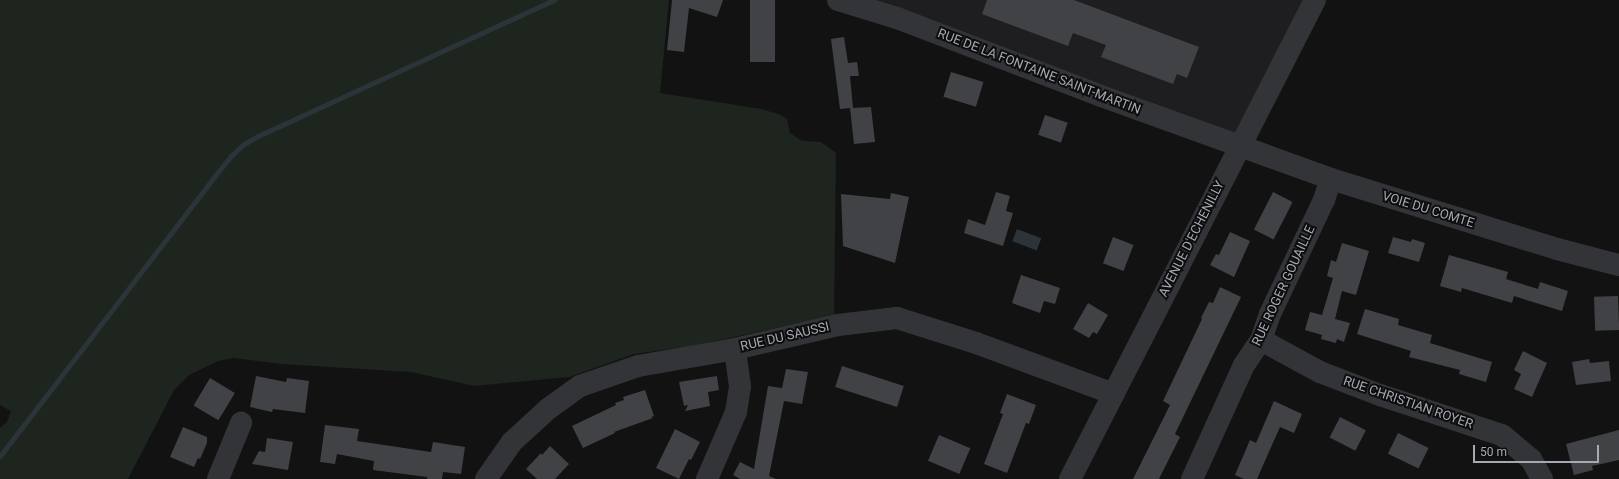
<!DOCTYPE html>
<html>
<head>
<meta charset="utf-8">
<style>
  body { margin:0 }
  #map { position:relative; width:1619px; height:479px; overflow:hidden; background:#121213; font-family:Roboto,sans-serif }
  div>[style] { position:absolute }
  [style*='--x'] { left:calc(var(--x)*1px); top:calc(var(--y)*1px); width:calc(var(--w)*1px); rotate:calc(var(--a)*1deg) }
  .built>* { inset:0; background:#1e1e20 }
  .green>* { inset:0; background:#1e251f }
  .water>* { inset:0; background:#2c343a; transform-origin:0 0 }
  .stream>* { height:5px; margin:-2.5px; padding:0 2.5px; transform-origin:2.5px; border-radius:2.5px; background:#2c343a }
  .building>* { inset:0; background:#414246; transform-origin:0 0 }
  .minor>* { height:22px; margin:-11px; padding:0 11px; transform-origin:11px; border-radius:11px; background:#333437 }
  span { translate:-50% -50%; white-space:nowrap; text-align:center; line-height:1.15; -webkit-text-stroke:4px #0d0d0e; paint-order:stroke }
  .street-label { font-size:13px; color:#a4a9b2 }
  .scale { position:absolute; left:1473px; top:445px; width:126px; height:18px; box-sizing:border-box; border:2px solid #a4a9b2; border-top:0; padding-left:5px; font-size:12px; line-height:14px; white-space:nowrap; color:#a4a9b2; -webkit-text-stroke:3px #0d0d0e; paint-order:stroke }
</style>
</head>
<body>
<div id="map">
  <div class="built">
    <div style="clip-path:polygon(868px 0,1315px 0,1242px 139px)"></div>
  </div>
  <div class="green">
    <div style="clip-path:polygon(0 0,669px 0,660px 93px,761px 109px,781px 115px,787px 119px,790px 133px,802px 141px,821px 142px,836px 153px,834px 316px,691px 346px,634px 354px,569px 377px,474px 386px,411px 372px,281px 364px,234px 358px,218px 361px,189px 375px,174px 390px,128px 479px,0 479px,0 428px,7px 422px,11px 411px,0 405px)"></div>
  </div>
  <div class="water">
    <div style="left:1017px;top:229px;width:26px;height:13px;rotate:21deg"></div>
  </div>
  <div class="stream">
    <div style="--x:0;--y:456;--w:358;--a:-52.5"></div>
    <div style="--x:218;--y:172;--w:22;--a:-51"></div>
    <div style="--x:232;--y:155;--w:16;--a:-43"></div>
    <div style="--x:244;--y:144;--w:16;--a:-30"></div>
    <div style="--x:258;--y:136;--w:326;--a:-24.7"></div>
  </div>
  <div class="building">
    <div style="clip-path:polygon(672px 0,723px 0,717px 17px,689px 8px,684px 52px,667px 50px)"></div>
    <div style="left:750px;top:0;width:25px;height:62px"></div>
    <div style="clip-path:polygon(987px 0,1074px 0,1199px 47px,1187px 78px,1177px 74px,1173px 84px,1101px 57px,1106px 45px,1073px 33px,1068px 46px,982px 14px)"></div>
    <div style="clip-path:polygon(844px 37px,848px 63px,857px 62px,859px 76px,850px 76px,853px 108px,871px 107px,875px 142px,854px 144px,850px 108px,840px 109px,831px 39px)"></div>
    <div style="left:951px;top:72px;width:34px;height:26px;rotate:17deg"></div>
    <div style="left:1045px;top:115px;width:24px;height:21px;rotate:19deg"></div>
    <div style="clip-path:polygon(996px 192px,1010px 196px,1006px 211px,1013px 213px,1003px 246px,964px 233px,968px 219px,985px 225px)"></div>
    <div style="left:1273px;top:192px;width:22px;height:42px;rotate:27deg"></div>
    <div style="clip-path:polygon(891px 193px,909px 197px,895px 263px,843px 246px,841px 194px,890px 199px)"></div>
    <div style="clip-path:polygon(1230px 232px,1250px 241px,1234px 277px,1210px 265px,1216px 254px,1219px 255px)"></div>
    <div style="left:1113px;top:237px;width:22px;height:28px;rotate:21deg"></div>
    <div style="clip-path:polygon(1393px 237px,1411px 242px,1412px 239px,1425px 243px,1419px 262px,1388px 253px)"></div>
    <div style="clip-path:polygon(1342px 243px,1369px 251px,1356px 295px,1342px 291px,1335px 319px,1350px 323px,1344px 342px,1337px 339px,1336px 343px,1321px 339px,1322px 335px,1305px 330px,1310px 312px,1322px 315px,1333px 278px,1327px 276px,1331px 260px,1336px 262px)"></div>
    <div style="clip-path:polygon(1449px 255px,1508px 272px,1506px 279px,1538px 289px,1540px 282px,1568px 291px,1562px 311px,1514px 296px,1512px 303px,1462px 288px,1461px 292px,1440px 286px)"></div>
    <div style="clip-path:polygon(1021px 275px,1060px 288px,1055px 304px,1044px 301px,1040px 313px,1012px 303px)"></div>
    <div style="clip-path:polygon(1220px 287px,1241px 297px,1175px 434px,1180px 437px,1159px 479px,1133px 479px,1170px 405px,1163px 401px,1202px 319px,1201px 318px,1209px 302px,1213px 303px)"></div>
    <div style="left:1618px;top:296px;width:34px;height:24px;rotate:88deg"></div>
    <div style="clip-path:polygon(1088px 303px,1108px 315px,1097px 334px,1093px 332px,1089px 338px,1073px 329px)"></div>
    <div style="clip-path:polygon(1365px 309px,1399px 319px,1398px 325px,1432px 335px,1430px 343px,1492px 362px,1486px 382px,1459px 374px,1460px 370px,1409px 357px,1411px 351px,1357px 334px)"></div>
    <div style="clip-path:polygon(1523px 351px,1547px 363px,1532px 397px,1514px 389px,1521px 374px,1514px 370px)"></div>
    <div style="clip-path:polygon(1589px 359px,1590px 363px,1609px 361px,1611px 381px,1576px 385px,1572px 362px)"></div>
    <div style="left:842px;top:366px;width:65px;height:22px;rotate:18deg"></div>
    <div style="clip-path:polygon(786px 369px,808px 372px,802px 404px,784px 401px,769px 476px,776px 479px,740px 479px,733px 475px,740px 462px,754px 469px,768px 386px,782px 388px)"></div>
    <div style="clip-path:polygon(256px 376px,286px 382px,287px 378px,309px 381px,305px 413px,273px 409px,272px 412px,250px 407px)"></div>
    <div style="clip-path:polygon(717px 376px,719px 390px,708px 392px,710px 406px,685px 411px,688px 405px,684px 406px,679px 382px)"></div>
    <div style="left:210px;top:378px;width:29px;height:32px;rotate:31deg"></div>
    <div style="clip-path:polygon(645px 390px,654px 416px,651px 417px,653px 418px,614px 432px,615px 433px,583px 448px,572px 426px,616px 405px,615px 403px,624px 400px,623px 397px)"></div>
    <div style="clip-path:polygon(1007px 394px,1036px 405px,1029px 424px,1026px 423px,1007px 473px,984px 464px,1003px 414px,1000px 413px)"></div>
    <div style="clip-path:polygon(1274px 401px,1302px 414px,1294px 433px,1280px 427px,1257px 479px,1244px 479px,1235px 475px,1250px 440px,1256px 443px)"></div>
    <div style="left:1340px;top:417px;width:29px;height:23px;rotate:27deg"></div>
    <div style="clip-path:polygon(325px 425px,359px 429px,357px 441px,431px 452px,433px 442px,465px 447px,461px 474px,443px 472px,442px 479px,427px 479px,427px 477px,373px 470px,374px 461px,337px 454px,335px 464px,320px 462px)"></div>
    <div style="clip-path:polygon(183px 427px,207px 437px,207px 443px,200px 459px,198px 458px,194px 467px,170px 457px)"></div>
    <div style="clip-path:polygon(675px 429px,700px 442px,691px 460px,689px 459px,679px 479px,656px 468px)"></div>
    <div style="clip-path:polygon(1619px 430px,1619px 460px,1592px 466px,1593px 470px,1574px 475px,1566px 444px)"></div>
    <div style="left:1398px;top:433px;width:34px;height:23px;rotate:26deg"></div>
    <div style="left:939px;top:435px;width:34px;height:28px;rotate:23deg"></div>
    <div style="clip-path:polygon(267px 438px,293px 442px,288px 470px,252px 464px,259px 451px,265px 452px)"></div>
    <div style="clip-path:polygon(550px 446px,569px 464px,555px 479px,537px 479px,526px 469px,541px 453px,542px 455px)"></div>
  </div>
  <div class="minor">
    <div style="--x:838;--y:0;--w:62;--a:17"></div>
    <div style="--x:897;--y:18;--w:218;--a:20.9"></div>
    <div style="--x:1101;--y:96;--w:245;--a:19.8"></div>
    <div style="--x:1331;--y:179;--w:237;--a:17.2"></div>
    <div style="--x:1557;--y:249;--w:64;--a:14.5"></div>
    <div style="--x:1261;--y:340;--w:67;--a:28.5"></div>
    <div style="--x:1320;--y:372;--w:64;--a:21"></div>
    <div style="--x:1380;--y:395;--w:128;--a:18.2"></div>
    <div style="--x:1502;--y:435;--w:38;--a:40"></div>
    <div style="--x:1531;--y:459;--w:23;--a:61"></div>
    <div style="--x:218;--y:479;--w:61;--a:-67.7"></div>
    <div style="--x:486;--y:479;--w:45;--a:-54.9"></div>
    <div style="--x:512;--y:442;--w:49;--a:-42.5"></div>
    <div style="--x:548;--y:409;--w:39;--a:-36"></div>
    <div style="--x:580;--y:386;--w:61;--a:-19"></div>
    <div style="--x:638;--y:366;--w:98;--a:-9.9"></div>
    <div style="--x:735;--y:349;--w:106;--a:-13.1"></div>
    <div style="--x:838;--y:325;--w:59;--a:-6.8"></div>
    <div style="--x:897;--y:318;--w:83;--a:17.6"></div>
    <div style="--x:976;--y:343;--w:147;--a:20.3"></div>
    <div style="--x:707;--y:479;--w:73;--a:-66.6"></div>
    <div style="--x:736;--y:412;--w:26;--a:-81"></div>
    <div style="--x:740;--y:386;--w:37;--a:-98"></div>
    <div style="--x:1070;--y:479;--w:538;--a:-62.91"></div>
    <div style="--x:1192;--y:479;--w:125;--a:-65.5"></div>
    <div style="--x:1244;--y:365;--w:30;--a:-56"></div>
    <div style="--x:1261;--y:340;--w:28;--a:-71"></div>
    <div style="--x:1270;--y:314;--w:126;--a:-64.7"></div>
    <div style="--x:1324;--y:200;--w:22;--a:-72"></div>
  </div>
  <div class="street-label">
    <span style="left:1039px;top:72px;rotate:21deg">RUE DE LA FONTAINE SAINT-MARTIN</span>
    <span style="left:1428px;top:210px;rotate:17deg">VOIE DU COMTE</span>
    <span style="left:1192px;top:239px;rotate:-63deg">AVENUE D'ECHENILLY</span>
    <span style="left:1284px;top:286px;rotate:-65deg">RUE ROGER GOUAILLE</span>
    <span style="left:785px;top:337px;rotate:-13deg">RUE DU SAUSSI</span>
    <span style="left:1408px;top:403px;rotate:19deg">RUE CHRISTIAN ROYER</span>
  </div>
  <div class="scale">50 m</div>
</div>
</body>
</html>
